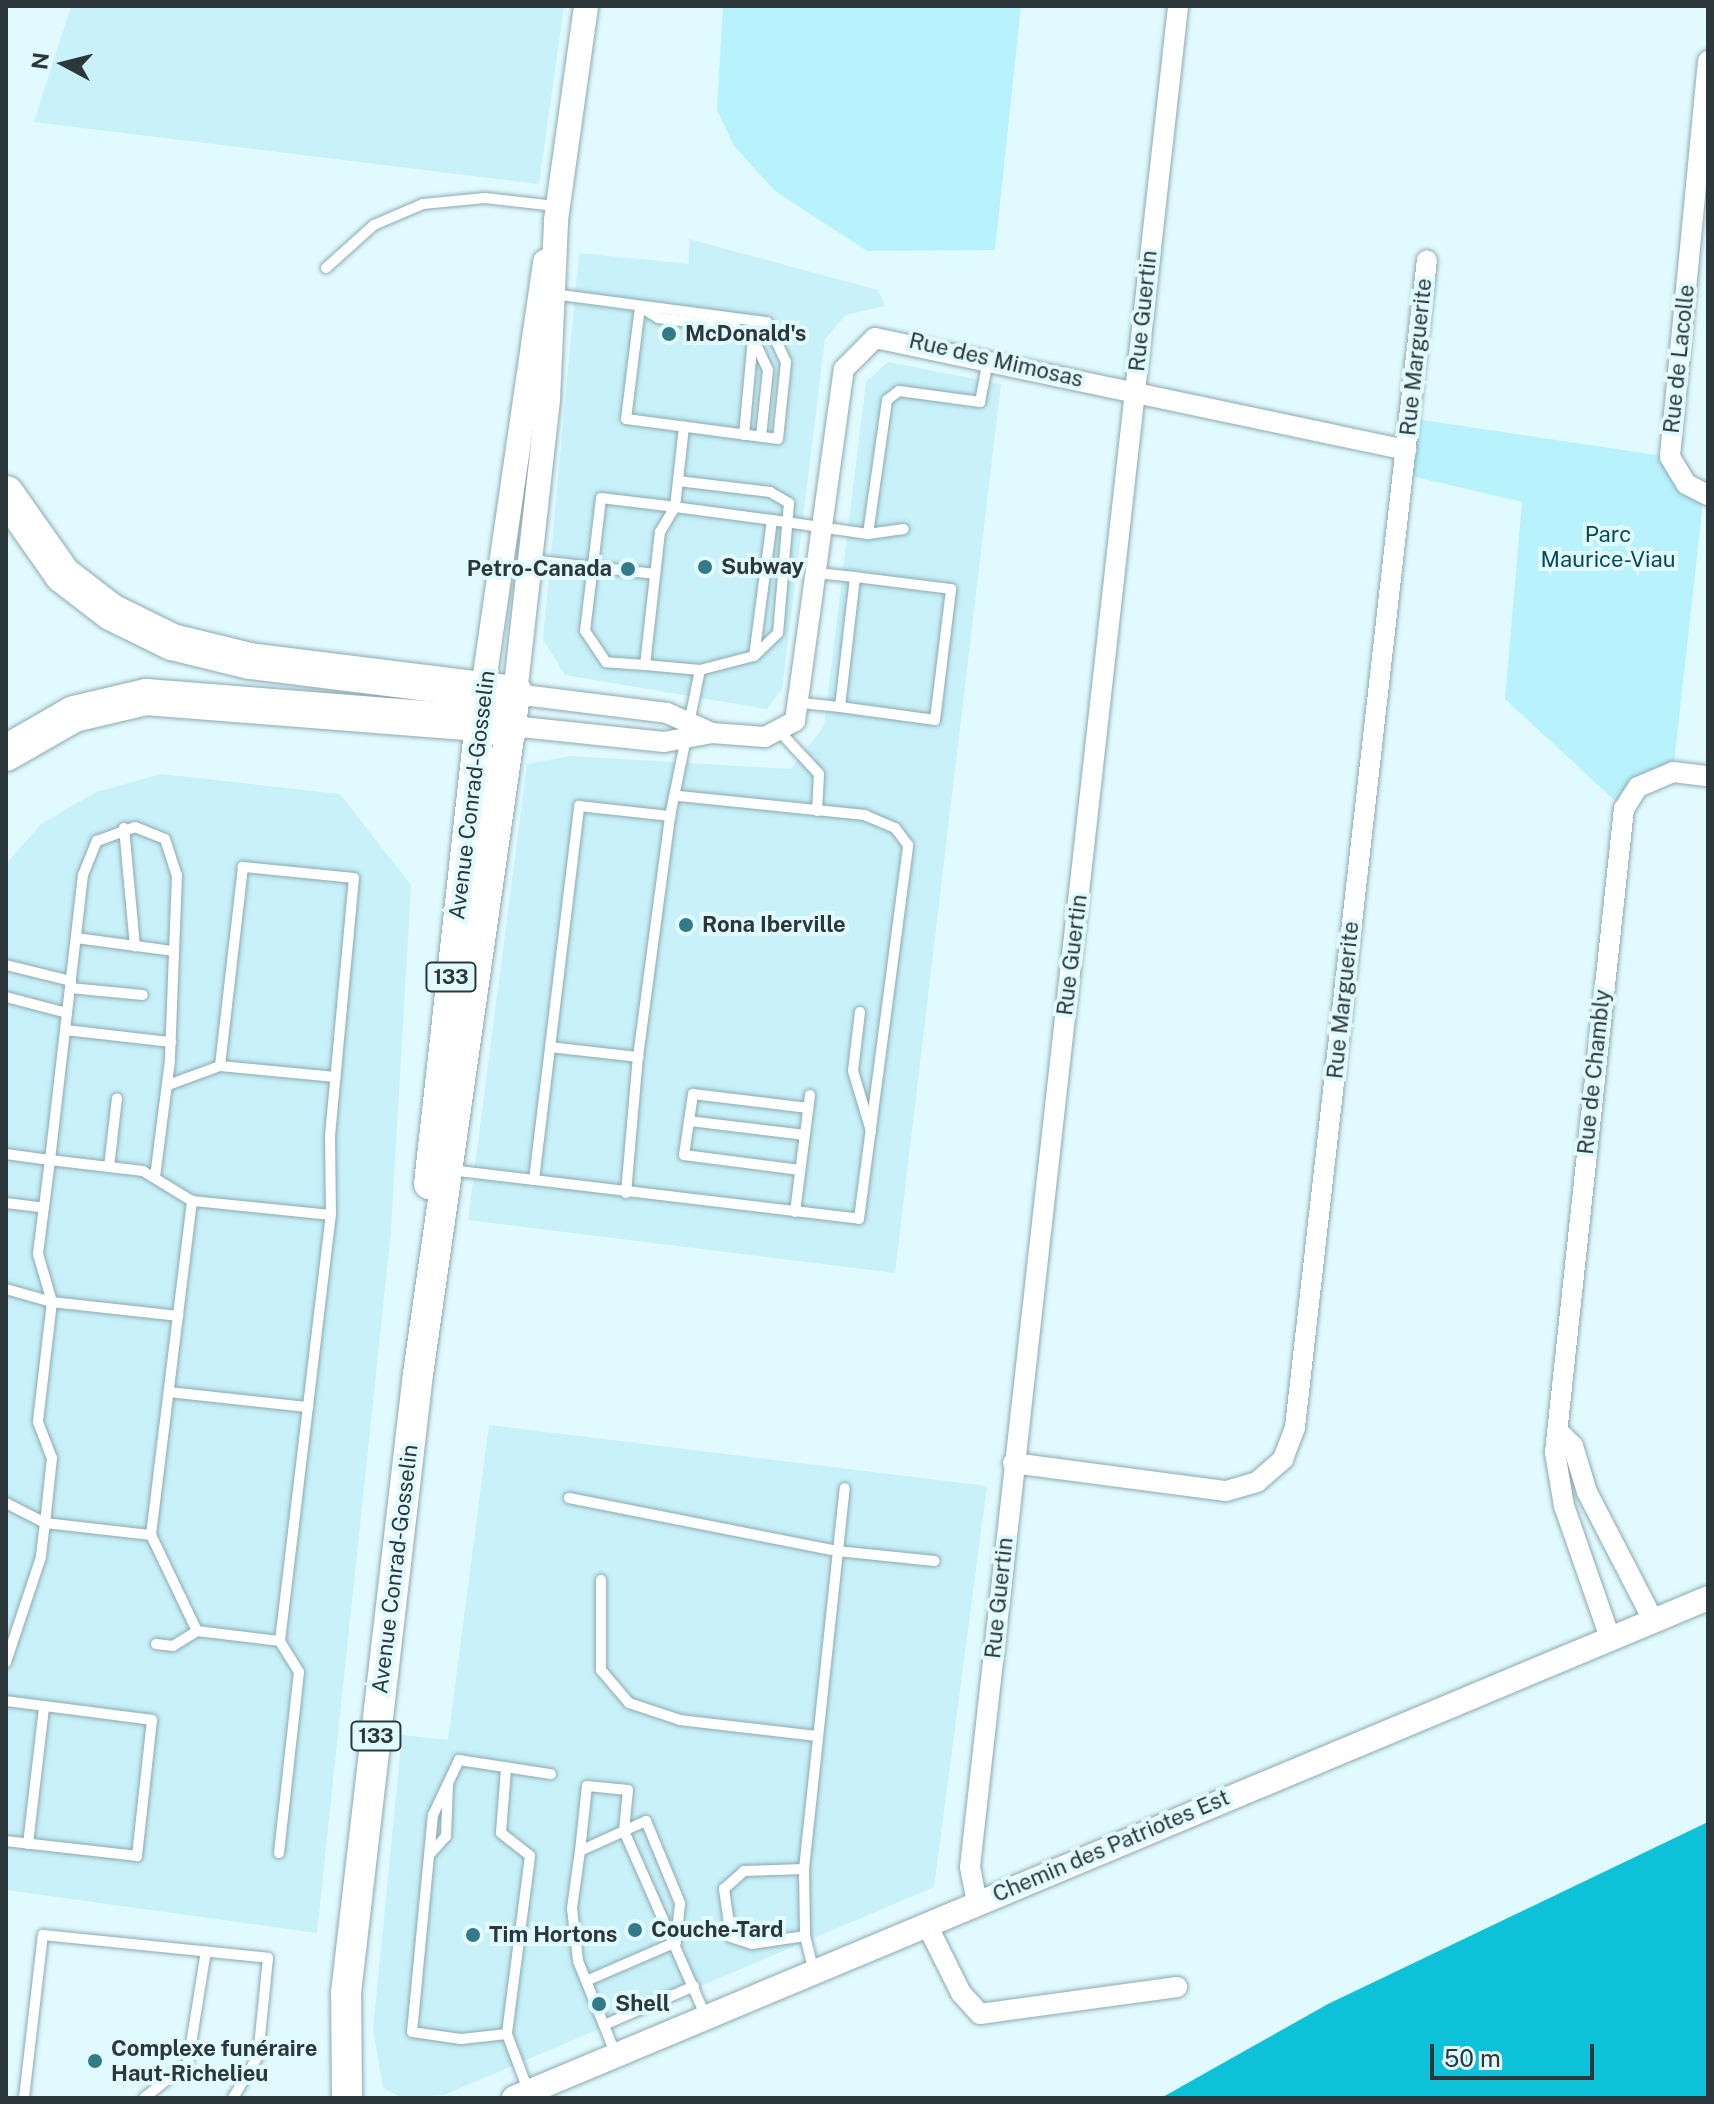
<!DOCTYPE html>
<html>
<head>
<meta charset="utf-8">
<style>
  body { margin:0 }
  #map { position:relative; width:1714px; height:2104px; overflow:hidden; background:#e1faff; font-family:"Public Sans",sans-serif }
  div>[style] { position:absolute }
  [style*='--x'] { left:calc(var(--x)*1px); top:calc(var(--y)*1px); width:calc(var(--w)*1px); rotate:calc(var(--a)*1deg) }
  .built>* { inset:0; background:#c8f1f9 }
  .green>* { inset:0; background:#b7f2fd }
  .water>* { inset:0; background:#0dc1d9 }
  .roads { filter:drop-shadow(0 0 2px #8daab0) drop-shadow(0 0 2px #8daab0) }
  .service>* { height:10px; margin:-5px; padding:0 5px; transform-origin:5px; border-radius:5px; background:#fff }
  .minor>* { height:20px; margin:-10px; padding:0 10px; transform-origin:10px; border-radius:10px; background:#fff }
  .tertiary>* { height:24px; margin:-12px; padding:0 12px; transform-origin:12px; border-radius:12px; background:#fff }
  .primary>* { height:30px; margin:-15px; padding:0 15px; transform-origin:15px; border-radius:15px; background:#fff }
  .motorway>* { height:36px; margin:-18px; padding:0 18px; transform-origin:18px; border-radius:18px; background:#fff }
  .dots>* { width:22px; height:22px; translate:-50% -50%; box-sizing:border-box; border:4px solid #e1faff; border-radius:50% }
  span { translate:-50% -50%; white-space:nowrap; text-align:center; line-height:1.15; -webkit-text-stroke:8px #e1faff; paint-order:stroke }
  .shield-label span { padding:2px 6px; background:#e1faff; border:2px solid; border-radius:6px; -webkit-text-stroke-width:0 }
  .shield-label { font-size:20px; color:#2b373a; font-weight:700 }
  .street-label { font-size:22px; color:#2b373a }
  .poi-label { font-size:22px; color:#2b373a; font-weight:700 }
  .left { translate:0 -50%; text-align:left }
  .right { translate:-100% -50%; text-align:right }
  .park-label { font-size:22px; color:#044953 }
  .frame { position:absolute; inset:0; border:8px solid #2b373a; pointer-events:none }
  .north { position:absolute; left:24px; top:24px; width:80px; height:80px; -webkit-text-stroke:6px #e1faff; paint-order:stroke; rotate:277deg; font-size:22px; font-weight:700; line-height:32px; text-align:center; color:#2b373a }
  .north::after { content:''; display:block; margin:auto; width:28px; height:36px; background:#2b373a; clip-path:polygon(50% 0,100% 100%,50% 72%,0 100%) }
  .scale { position:absolute; left:1430px; top:2044px; width:164px; height:36px; box-sizing:border-box; border:4px solid #2b373a; border-top:0; padding-left:10px; font-size:24px; line-height:28px; white-space:nowrap; color:#2b373a; -webkit-text-stroke:6px #e1faff; paint-order:stroke }
</style>
</head>
<body>
<div id="map">
  <div class="built">
    <div style="clip-path:polygon(71px 6px,564px 6px,539px 184px,34px 122px)"></div>
    <div style="clip-path:polygon(689px 239px,878px 290px,885px 306px,846px 315px,825px 339px,782px 689px,767px 709px,565px 675px,543px 639px,579px 253px,689px 264px)"></div>
    <div style="clip-path:polygon(888px 362px,1001px 384px,895px 1273px,468px 1220px,527px 764px,570px 756px,791px 769px,824px 726px,866px 382px)"></div>
    <div style="clip-path:polygon(161px 774px,340px 794px,411px 885px,391px 1231px,317px 1933px,6px 1890px,6px 864px,41px 824px,96px 792px)"></div>
    <div style="clip-path:polygon(489px 1425px,987px 1486px,934px 1887px,444px 2095px,403px 2098px,383px 2088px,373px 2029px,402px 1735px,448px 1740px)"></div>
  </div>
  <div class="green">
    <div style="clip-path:polygon(723px 6px,1021px 6px,995px 250px,867px 251px,775px 191px,734px 146px,717px 110px)"></div>
    <div style="clip-path:polygon(1409px 418px,1670px 457px,1704px 493px,1673px 772px,1624px 809px,1505px 699px,1522px 502px,1403px 474px)"></div>
  </div>
  <div class="water">
    <div style="clip-path:polygon(1708px 1822px,1708px 2098px,1161px 2098px,1328px 2004px)"></div>
  </div>
  <div class="roads">
    <div class="service">
      <div style="--x:326;--y:268;--w:64;--a:-41.9"></div>
      <div style="--x:374;--y:225;--w:53;--a:-23.2"></div>
      <div style="--x:423;--y:204;--w:62;--a:-5.5"></div>
      <div style="--x:485;--y:198;--w:71;--a:6.4"></div>
      <div style="--x:553;--y:294;--w:216;--a:7.5"></div>
      <div style="--x:767;--y:322;--w:44;--a:64.6"></div>
      <div style="--x:786;--y:362;--w:77;--a:95.9"></div>
      <div style="--x:778;--y:439;--w:153;--a:-172.5"></div>
      <div style="--x:626;--y:419;--w:113;--a:-82.9"></div>
      <div style="--x:640;--y:307;--w:21;--a:31"></div>
      <div style="--x:658;--y:318;--w:79;--a:7.3"></div>
      <div style="--x:736;--y:328;--w:20;--a:30"></div>
      <div style="--x:753;--y:338;--w:35;--a:65"></div>
      <div style="--x:768;--y:370;--w:67;--a:96"></div>
      <div style="--x:744;--y:435;--w:97;--a:-84.7"></div>
      <div style="--x:678;--y:481;--w:93;--a:6.8"></div>
      <div style="--x:770;--y:492;--w:22;--a:30"></div>
      <div style="--x:789;--y:503;--w:130;--a:94.8"></div>
      <div style="--x:778;--y:633;--w:33;--a:136"></div>
      <div style="--x:772;--y:520;--w:97;--a:8.3"></div>
      <div style="--x:868;--y:534;--w:135;--a:-81.9"></div>
      <div style="--x:887;--y:400;--w:15;--a:-37"></div>
      <div style="--x:899;--y:391;--w:82;--a:7.7"></div>
      <div style="--x:980;--y:402;--w:43;--a:-79.2"></div>
      <div style="--x:868;--y:534;--w:36;--a:-8"></div>
      <div style="--x:531;--y:560;--w:125;--a:6.4"></div>
      <div style="--x:645;--y:665;--w:39;--a:-176"></div>
      <div style="--x:606;--y:662;--w:37;--a:-124"></div>
      <div style="--x:585;--y:631;--w:134;--a:-83.1"></div>
      <div style="--x:601;--y:498;--w:75;--a:6.9"></div>
      <div style="--x:675;--y:507;--w:98;--a:7.6"></div>
      <div style="--x:772;--y:520;--w:137;--a:97.5"></div>
      <div style="--x:754;--y:656;--w:56;--a:165.5"></div>
      <div style="--x:700;--y:670;--w:55;--a:-174.8"></div>
      <div style="--x:645;--y:665;--w:134;--a:-83.6"></div>
      <div style="--x:660;--y:532;--w:29;--a:-59"></div>
      <div style="--x:675;--y:507;--w:81;--a:-83.6"></div>
      <div style="--x:801;--y:703;--w:39;--a:6"></div>
      <div style="--x:840;--y:707;--w:131;--a:-83.4"></div>
      <div style="--x:855;--y:577;--w:36;--a:-174"></div>
      <div style="--x:840;--y:707;--w:96;--a:7.8"></div>
      <div style="--x:935;--y:720;--w:132;--a:-83"></div>
      <div style="--x:951;--y:589;--w:97;--a:-172.9"></div>
      <div style="--x:780;--y:732;--w:57;--a:47.1"></div>
      <div style="--x:819;--y:774;--w:37;--a:93"></div>
      <div style="--x:124;--y:828;--w:119;--a:84.7"></div>
      <div style="--x:76;--y:938;--w:99;--a:7.6"></div>
      <div style="--x:6;--y:965;--w:67;--a:13.8"></div>
      <div style="--x:70;--y:988;--w:73;--a:5.5"></div>
      <div style="--x:6;--y:997;--w:63;--a:14.7"></div>
      <div style="--x:860;--y:1012;--w:59;--a:96.8"></div>
      <div style="--x:853;--y:1071;--w:63;--a:73.3"></div>
      <div style="--x:65;--y:1030;--w:107;--a:6.5"></div>
      <div style="--x:550;--y:1047;--w:89;--a:6.5"></div>
      <div style="--x:638;--y:1057;--w:243;--a:-82.4"></div>
      <div style="--x:168;--y:1085;--w:55;--a:-20.1"></div>
      <div style="--x:689;--y:1121;--w:116;--a:6.9"></div>
      <div style="--x:6;--y:1154;--w:44;--a:7.8"></div>
      <div style="--x:50;--y:1160;--w:287;--a:-83.4"></div>
      <div style="--x:83;--y:875;--w:37;--a:-68"></div>
      <div style="--x:97;--y:841;--w:40;--a:-20.2"></div>
      <div style="--x:135;--y:827;--w:32;--a:22"></div>
      <div style="--x:165;--y:839;--w:38;--a:72"></div>
      <div style="--x:177;--y:875;--w:185;--a:92.2"></div>
      <div style="--x:170;--y:1060;--w:118;--a:97.3"></div>
      <div style="--x:109;--y:1167;--w:69;--a:-83.4"></div>
      <div style="--x:450;--y:1170;--w:85;--a:6.8"></div>
      <div style="--x:534;--y:1180;--w:377;--a:-83.1"></div>
      <div style="--x:579;--y:806;--w:92;--a:6.3"></div>
      <div style="--x:670;--y:816;--w:149;--a:-78.4"></div>
      <div style="--x:800;--y:1170;--w:117;--a:-172.6"></div>
      <div style="--x:684;--y:1155;--w:62;--a:-81.6"></div>
      <div style="--x:693;--y:1094;--w:116;--a:6.9"></div>
      <div style="--x:534;--y:1180;--w:327;--a:6.8"></div>
      <div style="--x:859;--y:1219;--w:377;--a:-82.5"></div>
      <div style="--x:908;--y:845;--w:21;--a:-127"></div>
      <div style="--x:895;--y:828;--w:33;--a:-157"></div>
      <div style="--x:865;--y:815;--w:187;--a:-174.2"></div>
      <div style="--x:626;--y:1193;--w:137;--a:-85"></div>
      <div style="--x:6;--y:1203;--w:38;--a:7"></div>
      <div style="--x:795;--y:1212;--w:118;--a:-82.7"></div>
      <div style="--x:331;--y:1215;--w:79;--a:-90.7"></div>
      <div style="--x:330;--y:1136;--w:259;--a:-84.7"></div>
      <div style="--x:354;--y:878;--w:112;--a:-174.3"></div>
      <div style="--x:243;--y:867;--w:200;--a:96.6"></div>
      <div style="--x:220;--y:1066;--w:116;--a:5.5"></div>
      <div style="--x:6;--y:1289;--w:48;--a:15.8"></div>
      <div style="--x:52;--y:1302;--w:127;--a:6.3"></div>
      <div style="--x:169;--y:1392;--w:140;--a:6.2"></div>
      <div style="--x:569;--y:1498;--w:273;--a:11.2"></div>
      <div style="--x:837;--y:1551;--w:98;--a:5.9"></div>
      <div style="--x:6;--y:1503;--w:44;--a:27.1"></div>
      <div style="--x:45;--y:1523;--w:107;--a:6.5"></div>
      <div style="--x:151;--y:1535;--w:106;--a:64.4"></div>
      <div style="--x:197;--y:1631;--w:84;--a:6.9"></div>
      <div style="--x:280;--y:1641;--w:429;--a:-83.2"></div>
      <div style="--x:331;--y:1215;--w:140;--a:-174.2"></div>
      <div style="--x:192;--y:1201;--w:57;--a:-148.5"></div>
      <div style="--x:143;--y:1171;--w:94;--a:-173.3"></div>
      <div style="--x:50;--y:1160;--w:95;--a:97.3"></div>
      <div style="--x:38;--y:1254;--w:50;--a:73.7"></div>
      <div style="--x:52;--y:1302;--w:121;--a:96.7"></div>
      <div style="--x:38;--y:1422;--w:39;--a:69"></div>
      <div style="--x:52;--y:1458;--w:65;--a:96.1"></div>
      <div style="--x:45;--y:1523;--w:34;--a:97"></div>
      <div style="--x:41;--y:1557;--w:111;--a:108.4"></div>
      <div style="--x:151;--y:1535;--w:337;--a:-83"></div>
      <div style="--x:601;--y:1580;--w:90;--a:90"></div>
      <div style="--x:601;--y:1670;--w:43;--a:49.7"></div>
      <div style="--x:629;--y:1703;--w:54;--a:18.4"></div>
      <div style="--x:680;--y:1720;--w:137;--a:6.7"></div>
      <div style="--x:156;--y:1644;--w:17;--a:7"></div>
      <div style="--x:173;--y:1646;--w:28;--a:-32"></div>
      <div style="--x:6;--y:1701;--w:147;--a:7.4"></div>
      <div style="--x:152;--y:1720;--w:137;--a:96.3"></div>
      <div style="--x:137;--y:1856;--w:132;--a:-173.5"></div>
      <div style="--x:506;--y:1769;--w:64;--a:94.5"></div>
      <div style="--x:501;--y:1833;--w:37;--a:38"></div>
      <div style="--x:530;--y:1856;--w:179;--a:97.4"></div>
      <div style="--x:507;--y:2034;--w:60;--a:69.4"></div>
      <div style="--x:28;--y:1844;--w:138;--a:-83.3"></div>
      <div style="--x:580;--y:1851;--w:65;--a:-83.9"></div>
      <div style="--x:587;--y:1786;--w:41;--a:5.6"></div>
      <div style="--x:628;--y:1790;--w:41;--a:95.6"></div>
      <div style="--x:279;--y:1853;--w:182;--a:-83.7"></div>
      <div style="--x:299;--y:1672;--w:36;--a:-122"></div>
      <div style="--x:430;--y:1854;--w:24;--a:-48"></div>
      <div style="--x:446;--y:1836;--w:52;--a:-87.8"></div>
      <div style="--x:804;--y:1869;--w:383;--a:-83.9"></div>
      <div style="--x:805;--y:1936;--w:54;--a:171.4"></div>
      <div style="--x:752;--y:1944;--w:22;--a:-162"></div>
      <div style="--x:731;--y:1937;--w:49;--a:-98.3"></div>
      <div style="--x:724;--y:1889;--w:27;--a:-42"></div>
      <div style="--x:744;--y:1871;--w:60;--a:-1.9"></div>
      <div style="--x:804;--y:1869;--w:67;--a:89.1"></div>
      <div style="--x:805;--y:1936;--w:37;--a:76"></div>
      <div style="--x:586;--y:1981;--w:98;--a:-23.4"></div>
      <div style="--x:676;--y:1942;--w:39;--a:-84"></div>
      <div style="--x:680;--y:1903;--w:89;--a:-112.5"></div>
      <div style="--x:646;--y:1821;--w:24;--a:156"></div>
      <div style="--x:604;--y:2025;--w:98;--a:-23.4"></div>
      <div style="--x:507;--y:2034;--w:46;--a:173.8"></div>
      <div style="--x:461;--y:2039;--w:49;--a:-171.9"></div>
      <div style="--x:412;--y:2032;--w:218;--a:-84.5"></div>
      <div style="--x:433;--y:1815;--w:61;--a:-64.7"></div>
      <div style="--x:459;--y:1760;--w:93;--a:8.7"></div>
      <div style="--x:616;--y:2055;--w:101;--a:-112"></div>
      <div style="--x:578;--y:1961;--w:53;--a:-96.5"></div>
      <div style="--x:572;--y:1908;--w:58;--a:-82"></div>
      <div style="--x:580;--y:1851;--w:48;--a:-24.4"></div>
      <div style="--x:624;--y:1831;--w:203;--a:66.2"></div>
      <div style="--x:24;--y:2098;--w:164;--a:-83.4"></div>
      <div style="--x:43;--y:1935;--w:226;--a:5.8"></div>
      <div style="--x:268;--y:1958;--w:99;--a:95.8"></div>
      <div style="--x:258;--y:2056;--w:49;--a:120.8"></div>
      <div style="--x:144;--y:2098;--w:56;--a:-38.5"></div>
      <div style="--x:188;--y:2063;--w:113;--a:-80.9"></div>
    </div>
    <div class="minor">
      <div style="--x:1708;--y:61;--w:398;--a:95.5"></div>
      <div style="--x:1670;--y:457;--w:31;--a:59"></div>
      <div style="--x:1686;--y:484;--w:25;--a:27"></div>
      <div style="--x:515;--y:694;--w:153;--a:7.1"></div>
      <div style="--x:667;--y:713;--w:49;--a:24"></div>
      <div style="--x:512;--y:726;--w:153;--a:6"></div>
      <div style="--x:664;--y:742;--w:49;--a:-10.6"></div>
      <div style="--x:712;--y:733;--w:53;--a:4.3"></div>
      <div style="--x:765;--y:737;--w:34;--a:-28"></div>
      <div style="--x:795;--y:721;--w:355;--a:-82.1"></div>
      <div style="--x:844;--y:369;--w:44;--a:-45"></div>
      <div style="--x:875;--y:338;--w:543;--a:11.91"></div>
      <div style="--x:1561;--y:1434;--w:17;--a:45"></div>
      <div style="--x:1573;--y:1446;--w:48;--a:73.1"></div>
      <div style="--x:1587;--y:1492;--w:142;--a:62.7"></div>
      <div style="--x:1013;--y:1463;--w:215;--a:7.5"></div>
      <div style="--x:1226;--y:1491;--w:32;--a:-16"></div>
      <div style="--x:1257;--y:1482;--w:35;--a:-41"></div>
      <div style="--x:1283;--y:1459;--w:34;--a:-69"></div>
      <div style="--x:1295;--y:1427;--w:1174;--a:-83.55"></div>
      <div style="--x:1609;--y:1635;--w:137;--a:-109.2"></div>
      <div style="--x:1564;--y:1506;--w:55;--a:-99.5"></div>
      <div style="--x:1555;--y:1452;--w:647;--a:-83.88"></div>
      <div style="--x:1624;--y:809;--w:26;--a:-58"></div>
      <div style="--x:1638;--y:787;--w:38;--a:-23"></div>
      <div style="--x:1673;--y:772;--w:35;--a:7"></div>
      <div style="--x:977;--y:1903;--w:37;--a:-101"></div>
      <div style="--x:970;--y:1867;--w:1873;--a:-83.62"></div>
      <div style="--x:927;--y:1925;--w:76;--a:63.4"></div>
      <div style="--x:961;--y:1993;--w:28;--a:48"></div>
      <div style="--x:980;--y:2014;--w:199;--a:-7.8"></div>
    </div>
    <div class="tertiary">
      <div style="--x:483;--y:688;--w:431;--a:-81.7"></div>
      <div style="--x:515;--y:694;--w:297;--a:-83.6"></div>
      <div style="--x:548;--y:399;--w:179;--a:-87.4"></div>
      <div style="--x:556;--y:220;--w:216;--a:-82"></div>
      <div style="--x:514;--y:2098;--w:1294;--a:-22.72"></div>
    </div>
    <div class="primary">
      <div style="--x:429;--y:1184;--w:484;--a:-83.7"></div>
      <div style="--x:347;--y:2098;--w:105;--a:-90.5"></div>
      <div style="--x:346;--y:1993;--w:623;--a:-83.37"></div>
      <div style="--x:418;--y:1374;--w:678;--a:-81.86"></div>
    </div>
    <div class="motorway">
      <div style="--x:6;--y:494;--w:99;--a:54.9"></div>
      <div style="--x:63;--y:575;--w:61;--a:37.6"></div>
      <div style="--x:111;--y:612;--w:68;--a:26.2"></div>
      <div style="--x:172;--y:642;--w:80;--a:13.7"></div>
      <div style="--x:250;--y:661;--w:267;--a:7.1"></div>
      <div style="--x:6;--y:753;--w:78;--a:-29.8"></div>
      <div style="--x:74;--y:714;--w:74;--a:-13.3"></div>
      <div style="--x:146;--y:697;--w:367;--a:4.5"></div>
    </div>
  </div>
  <div class="dots">
    <div style="left:669px;top:334px;background:#347a87"></div>
    <div style="left:705px;top:567px;background:#347a87"></div>
    <div style="left:628px;top:569px;background:#347a87"></div>
    <div style="left:686px;top:925px;background:#347a87"></div>
    <div style="left:635px;top:1930px;background:#347a87"></div>
    <div style="left:473px;top:1935px;background:#347a87"></div>
    <div style="left:599px;top:2004px;background:#347a87"></div>
    <div style="left:95px;top:2061px;background:#347a87"></div>
  </div>
  <div class="shield-label">
    <span style="left:451px;top:977px">133</span>
    <span style="left:376px;top:1736px">133</span>
  </div>
  <div class="street-label">
    <span style="left:1143px;top:311px;rotate:-84deg">Rue Guertin</span>
    <span style="left:1416px;top:357px;rotate:-84deg">Rue Marguerite</span>
    <span style="left:1679px;top:359px;rotate:-84deg">Rue de Lacolle</span>
    <span style="left:996px;top:360px;rotate:13deg">Rue des Mimosas</span>
    <span style="left:472px;top:795px;rotate:-83deg">Avenue Conrad-Gosselin</span>
    <span style="left:1072px;top:955px;rotate:-83deg">Rue Guertin</span>
    <span style="left:1343px;top:1000px;rotate:-84deg">Rue Marguerite</span>
    <span style="left:1594px;top:1072px;rotate:-84deg">Rue de Chambly</span>
    <span style="left:395px;top:1569px;rotate:-83deg">Avenue Conrad-Gosselin</span>
    <span style="left:999px;top:1598px;rotate:-84deg">Rue Guertin</span>
    <span style="left:1111px;top:1846px;rotate:-23deg">Chemin des Patriotes Est</span>
  </div>
  <div class="poi-label">
    <span class="left" style="left:685px;top:334px">McDonald's</span>
    <span class="left" style="left:721px;top:567px">Subway</span>
    <span class="right" style="left:612px;top:569px">Petro-Canada</span>
    <span class="left" style="left:702px;top:925px">Rona Iberville</span>
    <span class="left" style="left:651px;top:1930px">Couche-Tard</span>
    <span class="left" style="left:489px;top:1935px">Tim Hortons</span>
    <span class="left" style="left:615px;top:2004px">Shell</span>
    <span class="left" style="left:111px;top:2061px">Complexe funéraire<br>Haut-Richelieu</span>
  </div>
  <div class="park-label">
    <span style="left:1608px;top:547px">Parc<br>Maurice-Viau</span>
  </div>
  <div class="frame"></div>
  <div class="north">N</div>
  <div class="scale">50 m</div>
</div>
</body>
</html>
